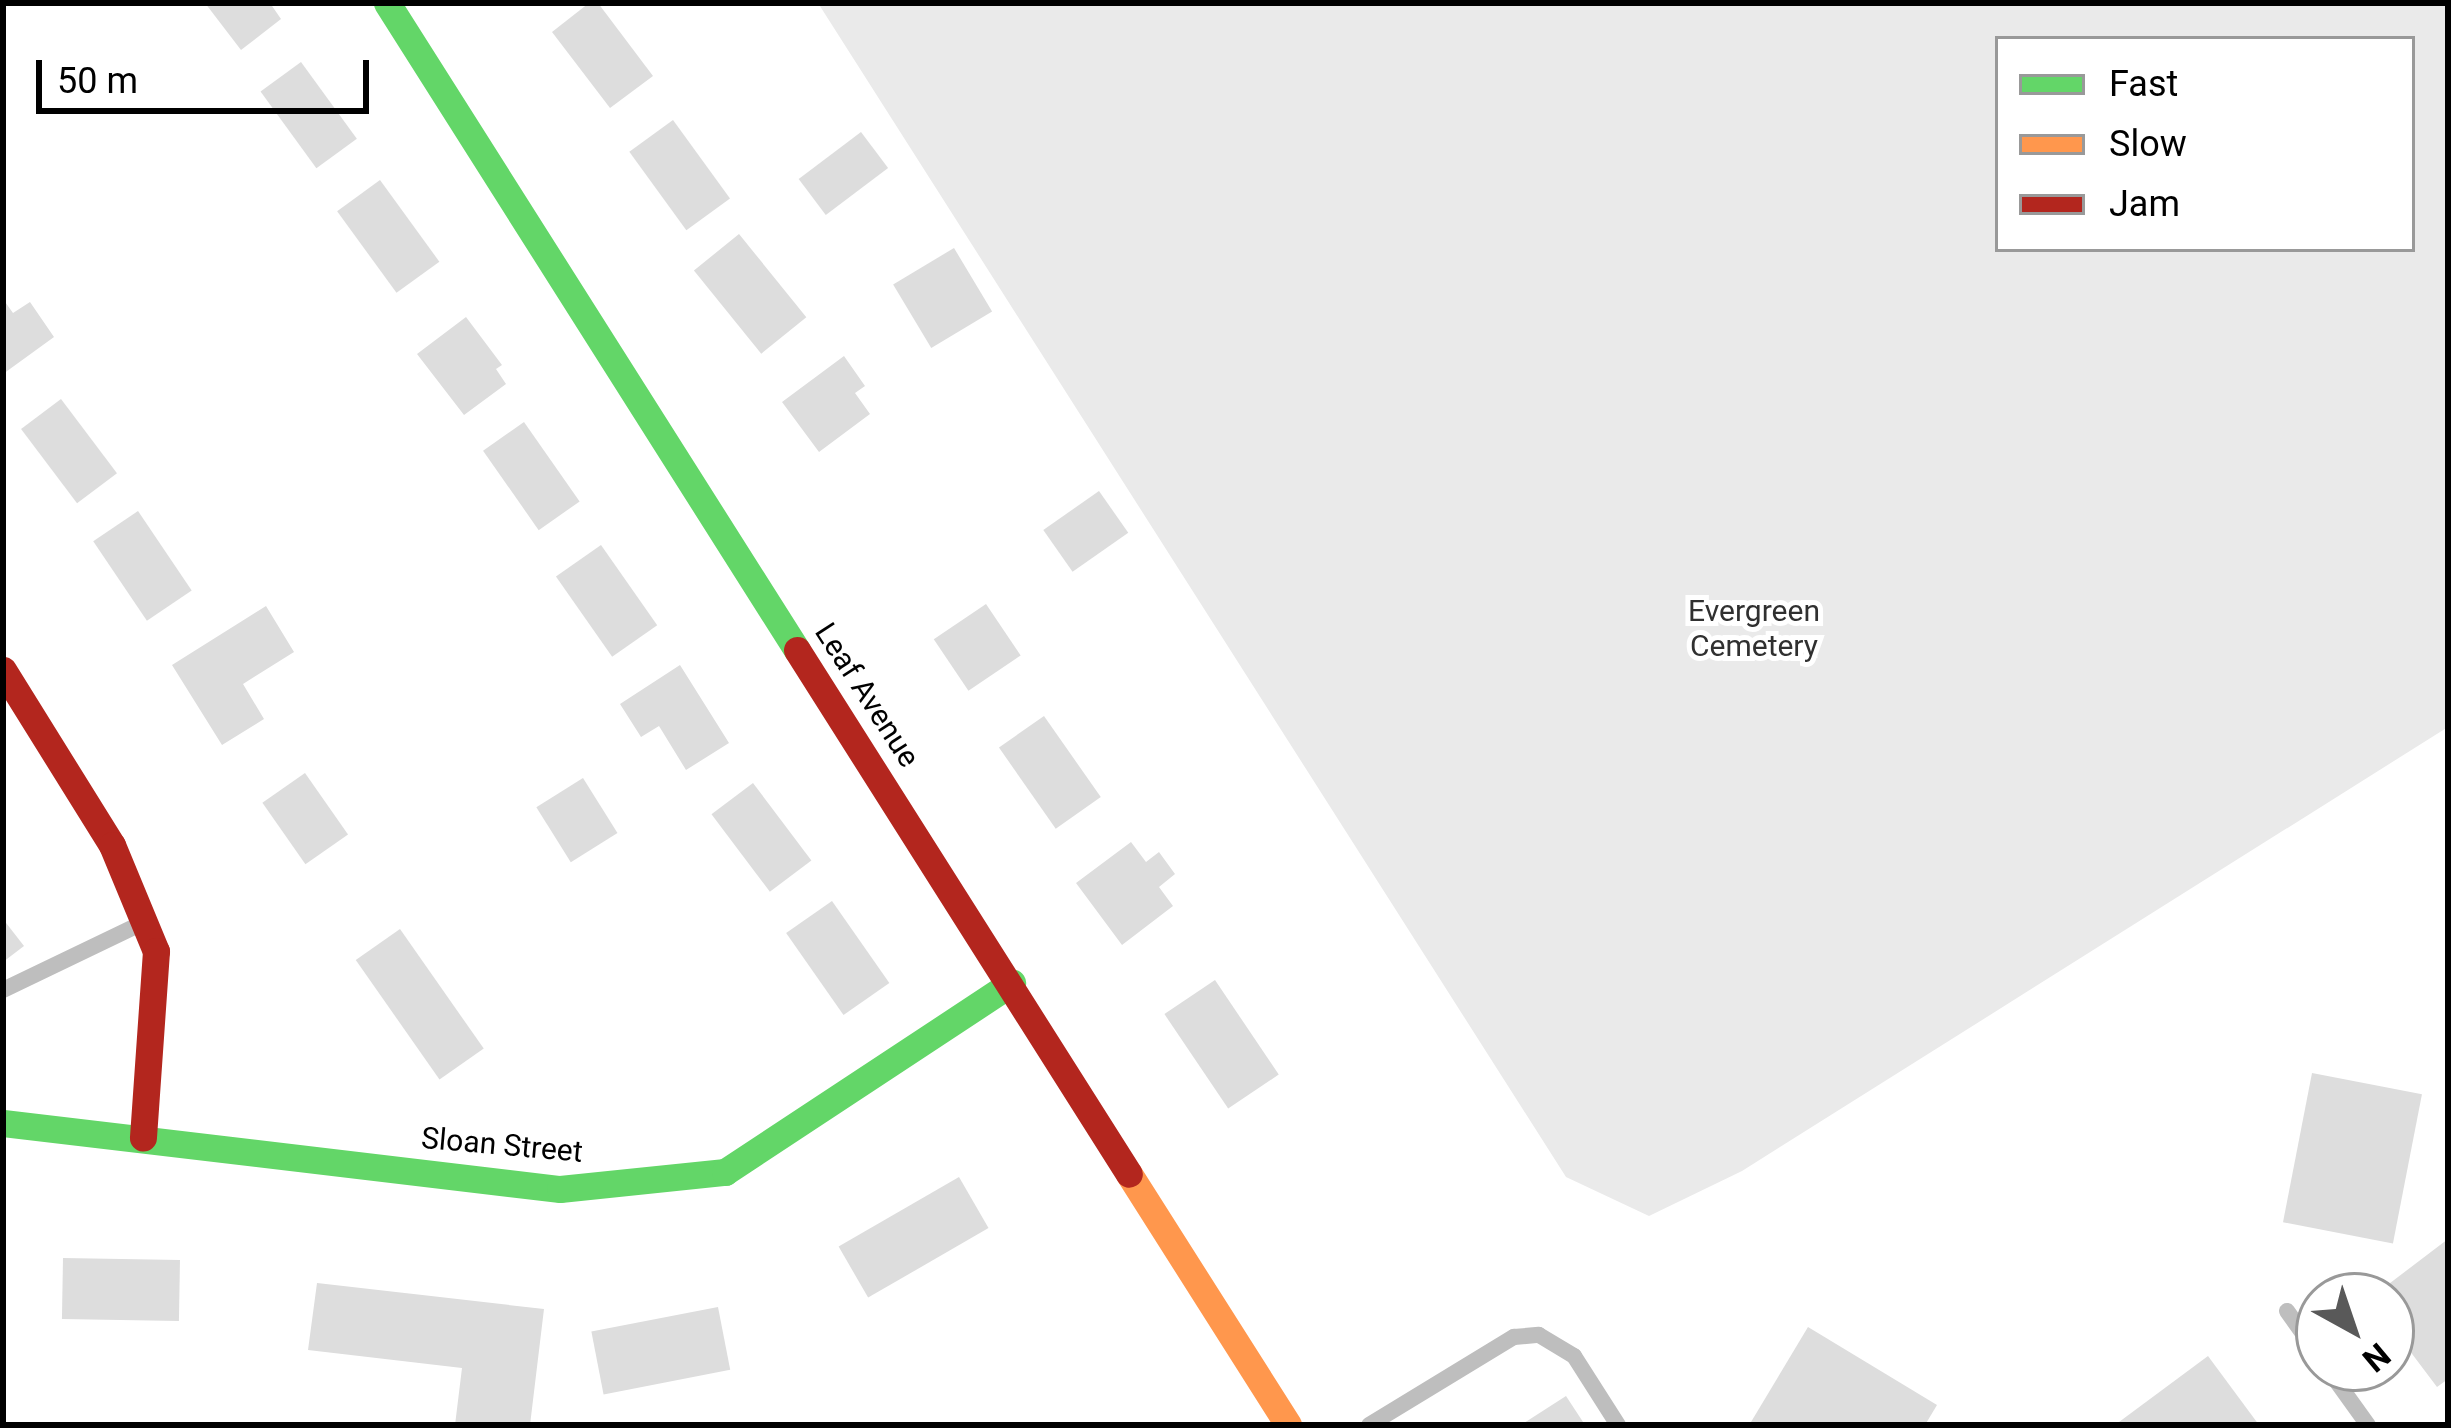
<!DOCTYPE html>
<html>
<head>
<meta charset="utf-8">
<style>
  body { margin:0 }
  #map { position:relative; width:2451px; height:1428px; overflow:hidden; background:#fff; font-family:Roboto,sans-serif }
  div>[style] { position:absolute }
  [style*='--x'] { left:calc(var(--x)*1px); top:calc(var(--y)*1px); width:calc(var(--w)*1px); rotate:calc(var(--a)*1deg) }
  .green>* { inset:0; background:#eaeaea }
  .building>* { inset:0; background:#ddd; transform-origin:0 0 }
  .lane>* { height:16px; margin:-8px; padding:0 8px; transform-origin:8px; border-radius:8px; background:#bebebe }
  .fast>* { height:27px; margin:-13.5px; padding:0 13.5px; transform-origin:13.5px; border-radius:13.5px; background:#63d668 }
  .slow>* { height:27px; margin:-13.5px; padding:0 13.5px; transform-origin:13.5px; border-radius:13.5px; background:#ff974d }
  .jam>* { height:27px; margin:-13.5px; padding:0 13.5px; transform-origin:13.5px; border-radius:13.5px; background:#b3261e }
  span { translate:-50% -50%; white-space:nowrap; text-align:center; line-height:1.15; -webkit-text-stroke:10px #fff; paint-order:stroke }
  .park-label { font-size:30px; color:#303030 }
  .street-label { font-size:30px; color:#000 }
  .frame { position:absolute; inset:0; border:6px solid #000; pointer-events:none }
  .legend { position:absolute; left:1995px; top:36px; width:420px; height:216px; box-sizing:border-box; background:#fff; border:3px solid #999; margin:0; padding:15px 21px; list-style:none; font-size:36px; color:#000 }
  .legend li { display:flex; align-items:center; gap:24px; height:60px }
  .legend b { width:60px; border:3px solid #999 }
  .north { position:absolute; left:2295px; top:1272px; width:120px; height:120px; box-sizing:border-box; background:#fff; border:3px solid #999; border-radius:50%; rotate:140deg; font-size:33px; font-weight:700; line-height:48px; text-align:center; color:#000 }
  .north::after { content:''; display:block; margin:auto; width:42px; height:54px; background:#595959; clip-path:polygon(50% 0,100% 100%,50% 72%,0 100%) }
  .scale { position:absolute; left:36px; top:60px; width:333px; height:54px; box-sizing:border-box; border:6px solid #000; border-top:0; padding-left:15px; font-size:36px; line-height:42px; white-space:nowrap; color:#000; -webkit-text-stroke:9px #fff; paint-order:stroke }
</style>
</head>
<body>
<div id="map">
  <div class="green">
    <div style="clip-path:polygon(evenodd,818px 3px,2448px 3px,2448px 727px,1742px 1171px,1649px 1216px,1566px 1177px,818px 3px,1998px 39px,2412px 39px,2412px 249px,1998px 249px,1998px 39px)"></div>
  </div>
  <div class="building">
    <div style="clip-path:polygon(205px 3px,270px 3px,281px 19px,241px 50px)"></div>
    <div style="clip-path:polygon(589px 3px,598px 3px,653px 76px,610px 108px,552px 32px)"></div>
    <div style="left:301px;top:62px;width:95px;height:50px;rotate:54deg"></div>
    <div style="left:673px;top:120px;width:97px;height:54px;rotate:54deg"></div>
    <div style="left:861px;top:132px;width:45px;height:78px;rotate:53deg"></div>
    <div style="left:380px;top:180px;width:101px;height:53px;rotate:54deg"></div>
    <div style="left:739px;top:234px;width:107px;height:58px;rotate:51deg"></div>
    <div style="left:954px;top:248px;width:74px;height:71px;rotate:59deg"></div>
    <div style="clip-path:polygon(3px 299px,13px 313px,30px 302px,54px 337px,3px 374px)"></div>
    <div style="clip-path:polygon(466px 317px,502px 365px,496px 369px,506px 384px,464px 415px,417px 354px)"></div>
    <div style="clip-path:polygon(844px 356px,865px 386px,855px 393px,870px 414px,819px 452px,782px 402px)"></div>
    <div style="left:61px;top:399px;width:93px;height:50px;rotate:53deg"></div>
    <div style="left:524px;top:422px;width:97px;height:50px;rotate:55deg"></div>
    <div style="left:1099px;top:491px;width:51px;height:68px;rotate:55deg"></div>
    <div style="left:138px;top:511px;width:96px;height:54px;rotate:56deg"></div>
    <div style="left:601px;top:545px;width:98px;height:55px;rotate:55deg"></div>
    <div style="left:986px;top:604px;width:62px;height:63px;rotate:56deg"></div>
    <div style="clip-path:polygon(266px 606px,294px 652px,243px 684px,264px 719px,222px 745px,172px 665px)"></div>
    <div style="clip-path:polygon(680px 665px,729px 743px,686px 770px,659px 726px,641px 737px,620px 704px)"></div>
    <div style="left:1044px;top:716px;width:99px;height:55px;rotate:55deg"></div>
    <div style="left:305px;top:773px;width:75px;height:52px;rotate:55deg"></div>
    <div style="left:583px;top:778px;width:65px;height:55px;rotate:58deg"></div>
    <div style="left:753px;top:783px;width:97px;height:52px;rotate:53deg"></div>
    <div style="clip-path:polygon(1131px 842px,1146px 862px,1159px 852px,1175px 874px,1159px 887px,1173px 906px,1122px 945px,1076px 883px)"></div>
    <div style="left:832px;top:901px;width:100px;height:56px;rotate:55deg"></div>
    <div style="clip-path:polygon(3px 919px,24px 946px,3px 962px)"></div>
    <div style="left:400px;top:929px;width:146px;height:54px;rotate:55deg"></div>
    <div style="left:1215px;top:980px;width:114px;height:61px;rotate:56deg"></div>
    <div style="left:2312px;top:1073px;width:112px;height:152px;rotate:11deg"></div>
    <div style="left:959px;top:1177px;width:59px;height:139px;rotate:60deg"></div>
    <div style="clip-path:polygon(2448px 1239px,2448px 1379px,2437px 1387px,2391px 1326px,2391px 1296px,2373px 1296px)"></div>
    <div style="left:63px;top:1258px;width:117px;height:61px;rotate:1deg"></div>
    <div style="clip-path:polygon(317px 1283px,544px 1309px,530px 1425px,455px 1425px,462px 1368px,308px 1350px)"></div>
    <div style="left:718px;top:1307px;width:64px;height:129px;rotate:79deg"></div>
    <div style="clip-path:polygon(1808px 1327px,1937px 1405px,1925px 1425px,1751px 1422px)"></div>
    <div style="clip-path:polygon(2208px 1356px,2259px 1425px,2122px 1425px,2119px 1422px)"></div>
    <div style="clip-path:polygon(1566px 1396px,1585px 1425px,1521px 1425px)"></div>
  </div>
  <div class="lane">
    <div style="--x:3;--y:990;--w:150;--a:-25.7"></div>
    <div style="--x:2287;--y:1311;--w:55;--a:54.6"></div>
    <div style="--x:2327;--y:1368;--w:70;--a:54.3"></div>
    <div style="--x:1369;--y:1425;--w:170;--a:-31.3"></div>
    <div style="--x:1514;--y:1337;--w:25;--a:-5"></div>
    <div style="--x:1539;--y:1335;--w:41;--a:31"></div>
    <div style="--x:1574;--y:1356;--w:82;--a:57.5"></div>
  </div>
  <div class="fast">
    <div style="--x:387;--y:3;--w:766;--a:57.64"></div>
    <div style="--x:3;--y:1123;--w:561;--a:6.76"></div>
    <div style="--x:560;--y:1189;--w:166;--a:-5.9"></div>
    <div style="--x:725;--y:1172;--w:344;--a:-33.4"></div>
  </div>
  <div class="slow">
    <div style="--x:1129;--y:1174;--w:297;--a:57.6"></div>
  </div>
  <div class="jam">
    <div style="--x:797;--y:650;--w:620;--a:57.64"></div>
    <div style="--x:3;--y:670;--w:206;--a:58.1"></div>
    <div style="--x:112;--y:845;--w:115;--a:67.5"></div>
    <div style="--x:156;--y:951;--w:187;--a:94"></div>
  </div>
  <div class="park-label">
    <span style="left:1754px;top:628px">Evergreen<br>Cemetery</span>
  </div>
  <div class="street-label">
    <span style="left:867px;top:695px;rotate:57deg">Leaf Avenue</span>
    <span style="left:502px;top:1145px;rotate:5deg">Sloan Street</span>
  </div>
  <div class="frame"></div>
  <ul class="legend">
  <li><b style="height:15px;background:#63d668"></b>Fast</li>
  <li><b style="height:15px;background:#ff974d"></b>Slow</li>
  <li><b style="height:15px;background:#b3261e"></b>Jam</li>
  </ul>
  <div class="north">N</div>
  <div class="scale">50 m</div>
</div>
</body>
</html>
